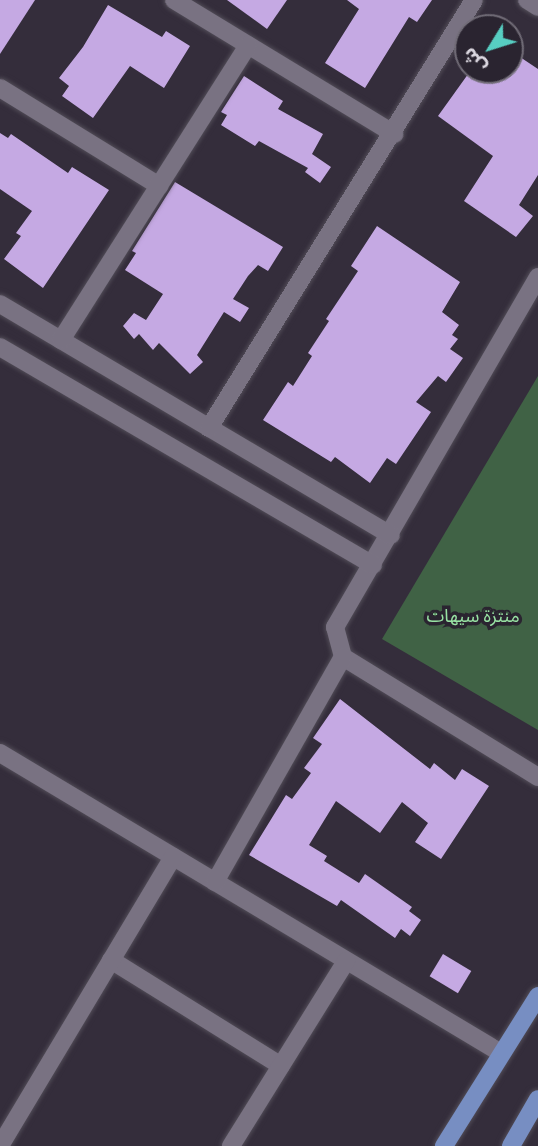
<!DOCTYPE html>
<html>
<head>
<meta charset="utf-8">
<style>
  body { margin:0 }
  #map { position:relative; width:538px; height:1146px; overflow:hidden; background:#342d3b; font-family:Ubuntu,"Noto Sans Arabic",sans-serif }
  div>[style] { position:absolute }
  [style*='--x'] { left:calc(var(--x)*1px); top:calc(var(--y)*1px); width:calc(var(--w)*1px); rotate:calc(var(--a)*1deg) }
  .green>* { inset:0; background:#406245 }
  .building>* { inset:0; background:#c5a9e3; transform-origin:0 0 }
  .roads { filter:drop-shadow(0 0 2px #514c57) drop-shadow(0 0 2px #514c57) }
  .minor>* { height:18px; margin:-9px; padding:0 9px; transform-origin:9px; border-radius:9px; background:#797282 }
  .major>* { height:18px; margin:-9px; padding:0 9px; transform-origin:9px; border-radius:9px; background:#778ec2 }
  span { translate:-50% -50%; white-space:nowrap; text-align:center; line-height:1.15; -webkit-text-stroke:7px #2a2430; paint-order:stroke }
  .park-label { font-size:18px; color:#98e2a3 }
  .north { position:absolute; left:454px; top:14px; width:70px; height:70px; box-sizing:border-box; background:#2a2430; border:2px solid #716c77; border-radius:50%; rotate:232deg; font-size:19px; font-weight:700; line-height:28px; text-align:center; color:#dcd8e1 }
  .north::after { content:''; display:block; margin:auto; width:24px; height:32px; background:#57cec2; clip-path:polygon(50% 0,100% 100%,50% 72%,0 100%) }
</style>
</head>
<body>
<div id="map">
  <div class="green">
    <div style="clip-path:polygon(538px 376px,538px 730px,382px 639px)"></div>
  </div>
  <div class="building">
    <div style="clip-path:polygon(0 0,35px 0,0 54px)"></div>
    <div style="clip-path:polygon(227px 0,287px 0,267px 29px)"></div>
    <div style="clip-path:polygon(347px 0,432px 0,417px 22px,409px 17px,365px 88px,325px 63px,359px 9px)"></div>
    <div style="clip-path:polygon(108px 5px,162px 37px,166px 31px,190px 46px,164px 88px,130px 66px,93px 118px,62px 96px,69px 86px,59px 78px,83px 47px)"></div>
    <div style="clip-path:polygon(520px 57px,538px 69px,538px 175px,519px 205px,533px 216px,516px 237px,464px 201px,493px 156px,438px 116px,471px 70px,512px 70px)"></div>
    <div style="clip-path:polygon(244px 76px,283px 101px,278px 109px,323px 134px,312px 154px,331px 167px,320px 183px,305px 172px,308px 168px,259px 141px,255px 146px,221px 125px,227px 115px,221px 112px)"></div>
    <div style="clip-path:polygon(0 133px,8px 138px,11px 134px,68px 173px,72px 167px,109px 190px,43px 288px,4px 259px,21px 236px,16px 233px,32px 211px,0 189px)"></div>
    <div style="clip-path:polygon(175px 182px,283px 247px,268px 271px,258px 265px,248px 276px,233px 299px,249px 308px,240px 322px,224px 312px,197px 355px,203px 362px,190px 374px,159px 343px,153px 350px,139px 334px,134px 339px,123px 326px,134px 313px,146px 320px,163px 294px,125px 270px,136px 253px,132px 251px)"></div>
    <div style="clip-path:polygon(377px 226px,460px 282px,442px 312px,459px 325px,452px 335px,458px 339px,450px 349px,463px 358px,446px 382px,438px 376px,416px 402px,431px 412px,396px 464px,387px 458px,370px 483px,335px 457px,331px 462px,263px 420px,288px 382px,293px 386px,312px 356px,308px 353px,329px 321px,326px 319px,358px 271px,351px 266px)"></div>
    <div style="clip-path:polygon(340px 699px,430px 769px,434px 763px,455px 780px,462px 769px,489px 786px,441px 859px,415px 842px,428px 823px,402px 802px,380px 833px,336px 801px,309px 845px,327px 856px,324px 861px,359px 883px,365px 874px,412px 907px,409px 911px,421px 920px,410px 936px,401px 929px,395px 938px,341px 900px,337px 906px,249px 855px,286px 795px,292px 799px,311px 773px,304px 768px,322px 744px,313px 738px)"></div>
    <div style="left:443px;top:954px;width:33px;height:26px;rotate:31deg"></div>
  </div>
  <div class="roads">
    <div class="minor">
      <div style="--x:174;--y:0;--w:258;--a:31.3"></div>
      <div style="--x:527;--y:0;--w:13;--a:32"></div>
      <div style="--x:0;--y:88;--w:187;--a:31.6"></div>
      <div style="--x:538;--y:277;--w:405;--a:120.1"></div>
      <div style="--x:335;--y:627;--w:31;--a:75"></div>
      <div style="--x:343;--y:657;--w:229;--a:31.6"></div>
      <div style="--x:0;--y:304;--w:454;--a:30.6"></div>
      <div style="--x:61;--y:340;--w:349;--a:-57.6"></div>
      <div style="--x:0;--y:347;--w:432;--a:30.3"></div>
      <div style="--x:209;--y:428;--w:503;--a:-58.24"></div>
      <div style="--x:0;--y:753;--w:584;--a:30.91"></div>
      <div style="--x:215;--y:882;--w:259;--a:-60.4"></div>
      <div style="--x:111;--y:960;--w:200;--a:31.9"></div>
      <div style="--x:0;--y:1146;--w:337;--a:-59.1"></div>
      <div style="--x:231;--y:1146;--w:218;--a:-58.1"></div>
    </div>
    <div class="major">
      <div style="--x:444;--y:1146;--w:177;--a:-57.9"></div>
      <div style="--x:511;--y:1146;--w:54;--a:-60.1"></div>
    </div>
  </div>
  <div class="park-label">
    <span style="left:473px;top:615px">منتزة سيهات</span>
  </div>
  <div class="north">ش</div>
</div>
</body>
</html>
